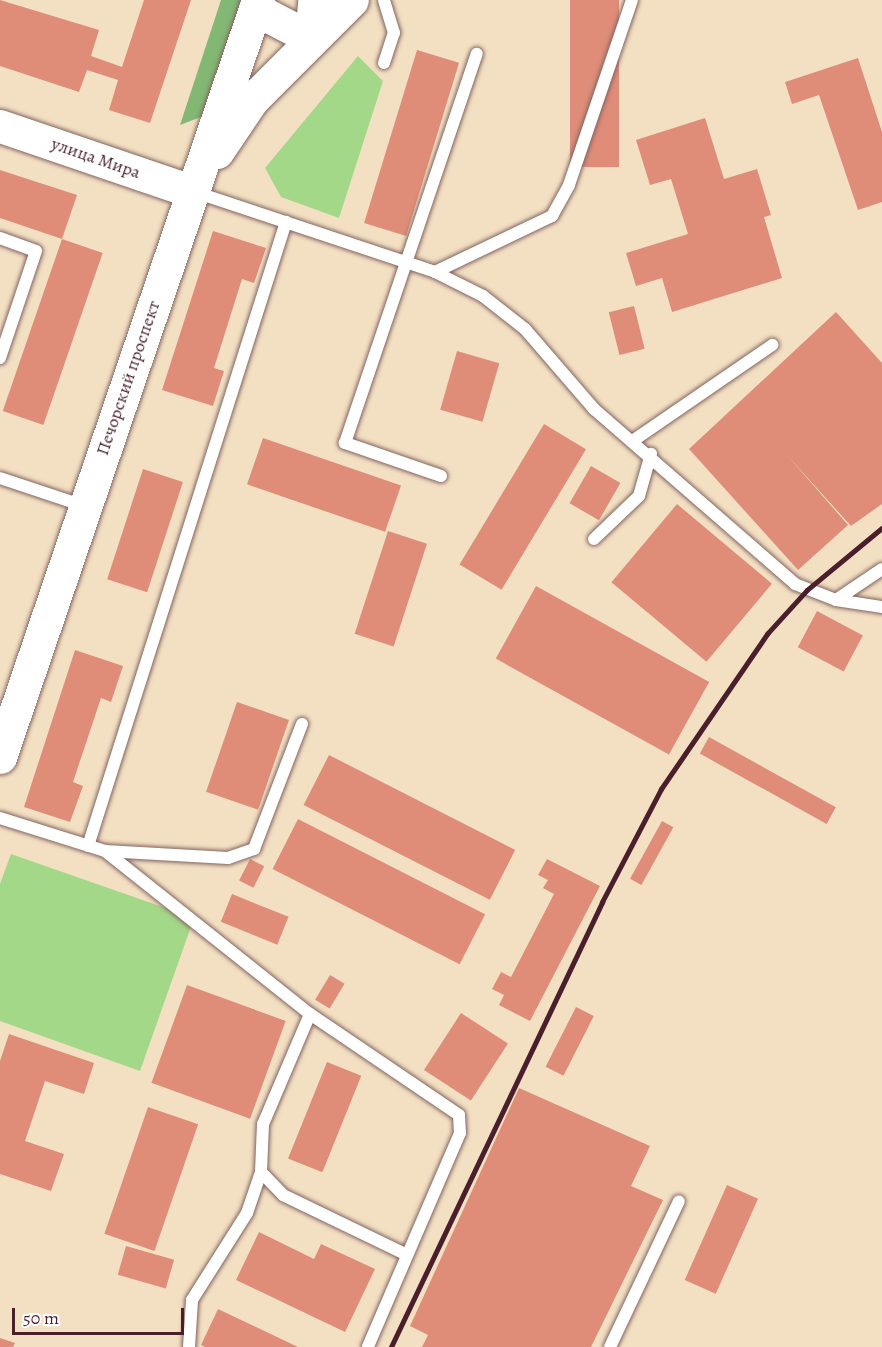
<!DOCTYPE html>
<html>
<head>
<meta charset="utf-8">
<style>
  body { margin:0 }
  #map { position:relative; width:882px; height:1347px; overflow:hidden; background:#f3e0c3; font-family:Alegreya,serif }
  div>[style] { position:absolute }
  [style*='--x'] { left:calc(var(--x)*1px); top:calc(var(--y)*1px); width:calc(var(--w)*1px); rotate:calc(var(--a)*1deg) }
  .green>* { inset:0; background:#a3d888 }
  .forest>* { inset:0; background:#82b874 }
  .building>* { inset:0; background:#df8d79; transform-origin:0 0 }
  .roads { filter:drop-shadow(0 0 2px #856360) drop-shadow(0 0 2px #856360) }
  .lane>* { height:12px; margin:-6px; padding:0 6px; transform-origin:6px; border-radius:6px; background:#fff }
  .secondary>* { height:33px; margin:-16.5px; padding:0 16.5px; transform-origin:16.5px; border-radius:16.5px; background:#fff }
  .rail>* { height:4.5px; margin:-2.25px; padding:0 2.25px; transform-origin:2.25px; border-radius:2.25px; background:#4a1f2b }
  span { translate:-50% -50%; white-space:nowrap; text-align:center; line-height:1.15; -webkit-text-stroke:4.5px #fff; paint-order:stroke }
  .street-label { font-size:18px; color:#4a1f2b }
  .scale { position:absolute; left:12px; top:1308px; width:172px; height:27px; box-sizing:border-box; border:3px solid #4a1f2b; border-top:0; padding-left:8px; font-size:18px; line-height:21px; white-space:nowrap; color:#4a1f2b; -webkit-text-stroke:4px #fff; paint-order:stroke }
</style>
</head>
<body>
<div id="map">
  <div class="green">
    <div style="clip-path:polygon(358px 56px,383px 81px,339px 218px,281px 197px,265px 168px)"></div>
    <div style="clip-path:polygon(11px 854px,194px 918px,140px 1071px,0 1021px,0 884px)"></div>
  </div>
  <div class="forest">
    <div style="clip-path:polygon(221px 0,245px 0,206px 115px,180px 125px)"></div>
  </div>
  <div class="building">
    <div style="clip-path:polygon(0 0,99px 30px,91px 56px,122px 67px,144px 0,191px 0,150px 123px,109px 110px,118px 80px,87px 70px,79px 92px,0 66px)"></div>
    <div style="left:570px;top:0;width:49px;height:167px"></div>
    <div style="left:417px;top:50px;width:44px;height:181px;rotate:17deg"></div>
    <div style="clip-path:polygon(858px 58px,882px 132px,882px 202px,858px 210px,819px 95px,792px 104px,785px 82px)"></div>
    <div style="clip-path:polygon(705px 118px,724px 179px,757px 169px,771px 215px,764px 217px,782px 278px,672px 312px,662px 278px,636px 286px,626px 253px,688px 234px,671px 179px,650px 185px,636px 140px)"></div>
    <div style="clip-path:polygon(0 170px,77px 195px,62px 239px,0 218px)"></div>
    <div style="clip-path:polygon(213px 231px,266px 248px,254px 283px,242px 279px,214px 368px,224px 371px,213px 406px,162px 390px)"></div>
    <div style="left:62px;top:239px;width:43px;height:182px;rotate:19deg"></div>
    <div style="left:634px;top:306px;width:44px;height:26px;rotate:76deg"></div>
    <div style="clip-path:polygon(836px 312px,882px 363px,882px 504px,851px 526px,787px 455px,848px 525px,798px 570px,689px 449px)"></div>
    <div style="left:457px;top:351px;width:44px;height:61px;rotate:16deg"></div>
    <div style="left:544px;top:424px;width:49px;height:164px;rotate:31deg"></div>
    <div style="left:263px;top:438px;width:146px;height:49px;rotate:19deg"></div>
    <div style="left:591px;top:466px;width:34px;height:43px;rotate:30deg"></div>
    <div style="left:143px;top:469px;width:42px;height:116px;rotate:18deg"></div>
    <div style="left:677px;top:504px;width:124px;height:102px;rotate:40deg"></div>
    <div style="left:388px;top:531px;width:41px;height:108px;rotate:18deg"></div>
    <div style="left:536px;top:586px;width:198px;height:83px;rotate:29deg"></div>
    <div style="left:817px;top:611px;width:52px;height:41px;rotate:28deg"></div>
    <div style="clip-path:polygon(75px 650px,123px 666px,111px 702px,101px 698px,73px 782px,83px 786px,70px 822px,24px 807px)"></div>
    <div style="left:237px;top:702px;width:55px;height:95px;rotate:19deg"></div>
    <div style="left:709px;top:737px;width:145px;height:19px;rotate:29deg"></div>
    <div style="left:329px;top:755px;width:209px;height:56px;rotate:27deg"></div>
    <div style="left:298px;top:819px;width:210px;height:56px;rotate:27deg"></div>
    <div style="left:662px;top:821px;width:13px;height:66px;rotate:29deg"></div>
    <div style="left:250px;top:859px;width:16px;height:24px;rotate:27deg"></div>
    <div style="clip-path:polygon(547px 859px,600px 886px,530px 1021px,499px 1005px,504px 995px,492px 989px,501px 972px,511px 977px,554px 894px,543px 888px,548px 880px,538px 875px)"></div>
    <div style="left:232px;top:894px;width:61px;height:30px;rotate:22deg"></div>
    <div style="left:330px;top:975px;width:17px;height:29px;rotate:31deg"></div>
    <div style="left:187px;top:985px;width:105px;height:104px;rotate:20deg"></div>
    <div style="left:576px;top:1007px;width:20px;height:67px;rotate:27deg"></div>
    <div style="left:461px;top:1013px;width:56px;height:68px;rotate:33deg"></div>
    <div style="clip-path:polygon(9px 1034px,94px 1063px,84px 1094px,45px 1081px,25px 1141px,64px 1154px,51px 1191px,0 1174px,0 1061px)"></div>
    <div style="left:327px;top:1062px;width:37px;height:104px;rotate:22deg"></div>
    <div style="clip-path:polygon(519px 1088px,650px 1146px,631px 1186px,663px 1200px,591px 1347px,422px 1347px,428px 1335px,410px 1326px)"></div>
    <div style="left:148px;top:1107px;width:53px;height:134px;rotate:19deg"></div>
    <div style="left:727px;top:1185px;width:34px;height:104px;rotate:24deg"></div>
    <div style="clip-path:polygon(259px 1232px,314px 1259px,321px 1244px,375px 1269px,345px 1332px,236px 1280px)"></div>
    <div style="left:126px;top:1246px;width:50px;height:30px;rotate:16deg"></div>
    <div style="clip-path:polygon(218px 1309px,298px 1347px,205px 1347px,201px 1345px)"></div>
    <div style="clip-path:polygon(0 1338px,15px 1343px,13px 1347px,0 1347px)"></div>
  </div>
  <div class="roads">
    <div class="lane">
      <div style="--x:384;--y:63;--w:32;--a:-72"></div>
      <div style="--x:394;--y:33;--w:34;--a:-107"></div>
      <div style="--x:195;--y:192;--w:253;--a:18.4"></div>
      <div style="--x:435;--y:272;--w:54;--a:26.6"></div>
      <div style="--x:483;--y:296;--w:53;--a:38.2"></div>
      <div style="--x:525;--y:329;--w:106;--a:49.2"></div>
      <div style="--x:594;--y:409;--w:267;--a:41"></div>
      <div style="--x:795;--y:584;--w:44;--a:21.3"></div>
      <div style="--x:836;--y:600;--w:47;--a:8.7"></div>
      <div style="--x:0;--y:238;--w:38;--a:20"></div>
      <div style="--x:36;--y:251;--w:113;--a:108.6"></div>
      <div style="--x:435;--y:272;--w:130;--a:-25.6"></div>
      <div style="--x:552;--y:216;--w:35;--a:-61"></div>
      <div style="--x:569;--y:185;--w:195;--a:-71.2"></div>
      <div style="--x:634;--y:440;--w:168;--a:-34.5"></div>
      <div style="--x:441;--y:476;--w:102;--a:-161"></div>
      <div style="--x:345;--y:443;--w:411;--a:-71.3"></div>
      <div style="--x:0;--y:478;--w:89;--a:18.4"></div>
      <div style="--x:594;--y:539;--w:62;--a:-43.7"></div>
      <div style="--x:639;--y:496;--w:44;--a:-74.1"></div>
      <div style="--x:836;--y:600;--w:55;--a:-34"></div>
      <div style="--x:0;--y:818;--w:110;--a:17.4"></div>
      <div style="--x:105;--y:851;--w:262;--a:38.5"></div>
      <div style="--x:310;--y:1014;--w:180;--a:34.1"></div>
      <div style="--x:459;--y:1115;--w:18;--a:87"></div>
      <div style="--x:460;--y:1133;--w:233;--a:113.3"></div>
      <div style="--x:88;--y:846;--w:655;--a:-72.4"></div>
      <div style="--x:105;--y:851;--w:123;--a:3.3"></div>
      <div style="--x:228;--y:858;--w:28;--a:-19"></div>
      <div style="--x:254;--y:849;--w:134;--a:-69"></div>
      <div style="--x:310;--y:1014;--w:120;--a:113.1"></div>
      <div style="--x:263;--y:1124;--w:48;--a:92.4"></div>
      <div style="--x:261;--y:1172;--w:32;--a:46"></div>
      <div style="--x:283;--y:1195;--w:136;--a:25.8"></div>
      <div style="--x:189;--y:1347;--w:47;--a:-86.3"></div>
      <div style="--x:192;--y:1300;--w:103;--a:-57.7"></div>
      <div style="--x:247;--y:1213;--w:43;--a:-71.1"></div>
      <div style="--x:610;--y:1347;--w:161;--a:-64.7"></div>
    </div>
    <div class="secondary">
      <div style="--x:255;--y:9;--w:63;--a:27.4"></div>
      <div style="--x:311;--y:38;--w:38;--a:-85"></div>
      <div style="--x:0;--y:126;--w:202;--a:18.8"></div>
      <div style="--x:217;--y:152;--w:63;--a:-56.1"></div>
      <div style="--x:252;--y:100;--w:141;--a:-45"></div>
      <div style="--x:0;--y:757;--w:800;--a:-71.18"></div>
    </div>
  </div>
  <div class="rail">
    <div style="--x:391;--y:1347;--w:492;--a:-64.6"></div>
    <div style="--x:602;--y:902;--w:127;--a:-62.4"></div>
    <div style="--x:661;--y:789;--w:188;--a:-55.6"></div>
    <div style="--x:767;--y:634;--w:59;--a:-47.7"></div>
    <div style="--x:807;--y:590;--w:97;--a:-39.6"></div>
  </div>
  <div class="street-label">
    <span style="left:96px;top:158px;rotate:19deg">улица Мира</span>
    <span style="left:128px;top:378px;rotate:-71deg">Печорский проспект</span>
  </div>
  <div class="scale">50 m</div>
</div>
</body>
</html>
